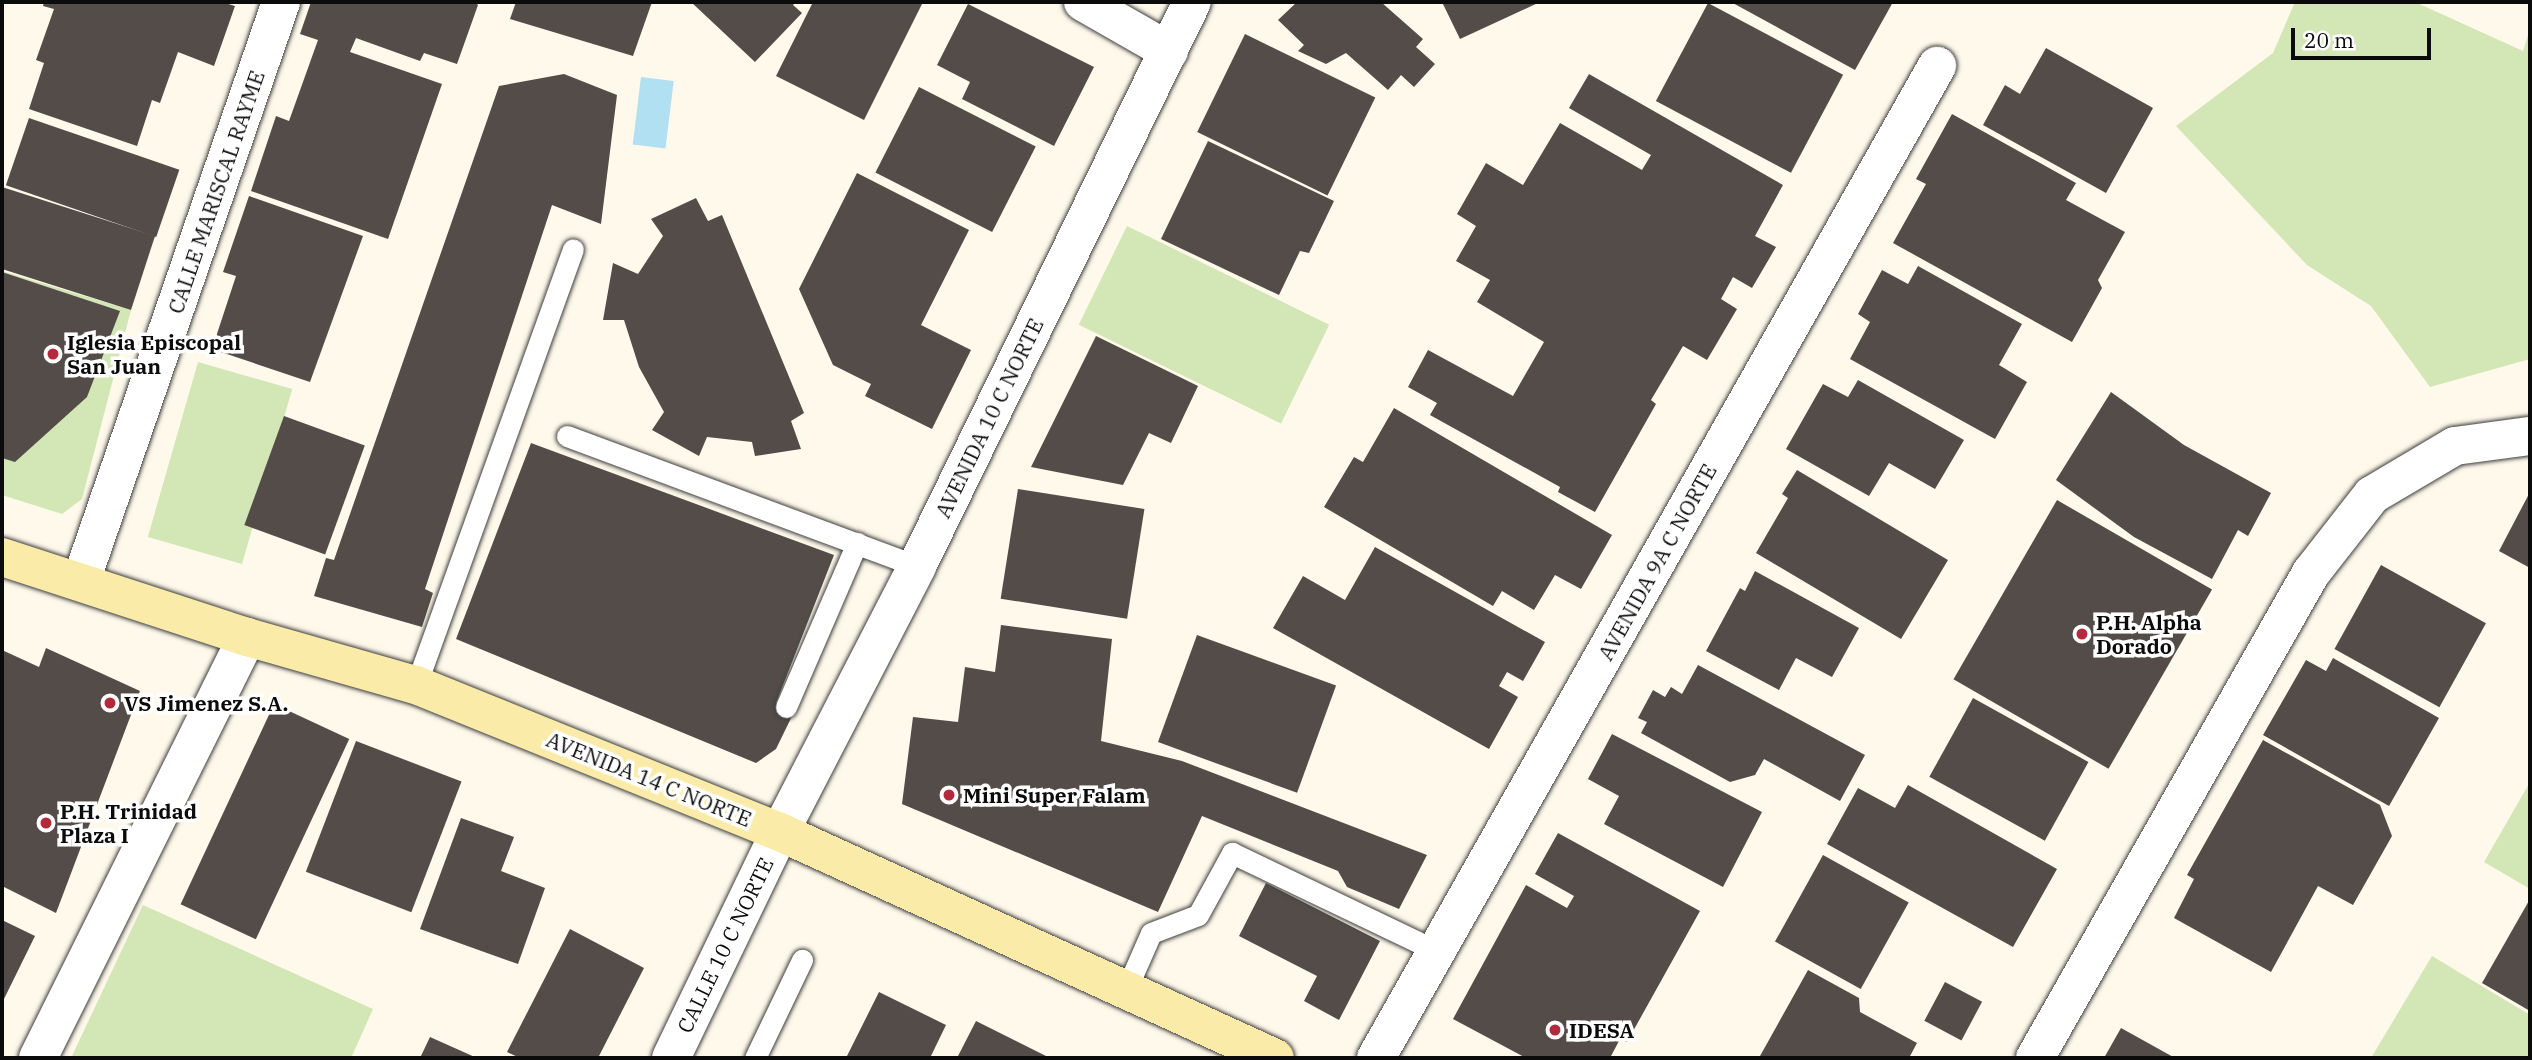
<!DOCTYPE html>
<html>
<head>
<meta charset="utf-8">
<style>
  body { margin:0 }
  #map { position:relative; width:2532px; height:1060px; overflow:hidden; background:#fef9ea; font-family:"IBM Plex Serif",serif }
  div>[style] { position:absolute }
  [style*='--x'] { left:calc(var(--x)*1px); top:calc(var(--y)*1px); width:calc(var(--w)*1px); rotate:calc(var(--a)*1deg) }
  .green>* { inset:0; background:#d3e6b6; transform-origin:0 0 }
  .water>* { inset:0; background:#b2e0f3; transform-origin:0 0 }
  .building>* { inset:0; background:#534c48; transform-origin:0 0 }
  .roads { filter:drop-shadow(0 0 2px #3e3e3e) drop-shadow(0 0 2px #3e3e3e) }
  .lane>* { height:21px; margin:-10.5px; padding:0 10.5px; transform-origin:10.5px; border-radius:10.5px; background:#fff }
  .street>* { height:38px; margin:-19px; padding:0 19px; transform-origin:19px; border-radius:19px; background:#fff }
  .secondary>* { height:38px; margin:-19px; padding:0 19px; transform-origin:19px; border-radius:19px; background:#fbeba8 }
  .dots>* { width:19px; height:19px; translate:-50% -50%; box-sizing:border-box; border:4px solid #fff; border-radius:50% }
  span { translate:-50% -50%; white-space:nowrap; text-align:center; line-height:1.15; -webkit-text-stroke:7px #fff; paint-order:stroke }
  .street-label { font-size:21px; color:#0b0b0b }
  .poi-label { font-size:21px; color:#0b0b0b; font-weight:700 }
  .left { translate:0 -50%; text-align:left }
  .frame { position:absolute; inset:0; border:4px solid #0b0b0b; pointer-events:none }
  .scale { position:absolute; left:2291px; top:28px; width:140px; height:32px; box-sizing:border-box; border:4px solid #0b0b0b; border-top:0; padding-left:9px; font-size:21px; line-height:24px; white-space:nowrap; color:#0b0b0b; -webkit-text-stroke:5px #fff; paint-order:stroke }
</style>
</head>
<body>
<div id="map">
  <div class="green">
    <div style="clip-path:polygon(2295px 2px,2415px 2px,2523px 51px,2530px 29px,2530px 359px,2430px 387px,2371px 306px,2307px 265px,2176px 126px,2273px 53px)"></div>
    <div style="left:1127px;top:226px;width:225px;height:110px;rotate:26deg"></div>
    <div style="clip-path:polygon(2px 271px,131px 310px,82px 499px,62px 514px,2px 495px)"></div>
    <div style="left:198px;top:362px;width:98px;height:182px;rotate:16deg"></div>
    <div style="clip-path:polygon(2530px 782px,2530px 889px,2484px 862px)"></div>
    <div style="clip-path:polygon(143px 905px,373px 1009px,351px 1058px,71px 1058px)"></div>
    <div style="clip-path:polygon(2432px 956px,2530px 1015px,2530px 1058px,2371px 1058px)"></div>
  </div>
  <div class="water">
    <div style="left:641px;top:77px;width:33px;height:68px;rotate:7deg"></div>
  </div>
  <div class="building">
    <div style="clip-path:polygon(44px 2px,222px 2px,235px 6px,214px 66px,178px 52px,160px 103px,152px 100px,137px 146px,29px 109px,44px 63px,36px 60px,54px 9px,43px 6px)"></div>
    <div style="clip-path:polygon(311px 2px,475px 2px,478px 5px,457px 64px,424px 53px,420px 61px,356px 38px,350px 52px,442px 84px,388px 239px,251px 191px,276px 116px,289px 121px,318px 40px,300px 34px)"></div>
    <div style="clip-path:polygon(516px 2px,652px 2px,633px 56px,510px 19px)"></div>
    <div style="clip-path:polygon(691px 2px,796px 2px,793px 5px,802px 13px,755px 62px)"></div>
    <div style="clip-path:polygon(813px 2px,922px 4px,864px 120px,776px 76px)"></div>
    <div style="clip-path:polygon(1297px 2px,1381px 2px,1423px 39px,1416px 47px,1435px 64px,1414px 87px,1401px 75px,1388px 90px,1346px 53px,1326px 64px,1298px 51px,1304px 45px,1278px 20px)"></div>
    <div style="clip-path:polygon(1442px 2px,1540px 2px,1460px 39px)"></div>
    <div style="clip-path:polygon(1731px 2px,1893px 2px,1855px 70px)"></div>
    <div style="left:1708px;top:3px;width:153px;height:111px;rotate:28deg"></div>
    <div style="clip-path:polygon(968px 4px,1094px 67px,1054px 146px,962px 99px,970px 82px,937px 65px)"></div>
    <div style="left:1245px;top:34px;width:145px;height:109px;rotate:26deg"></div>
    <div style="clip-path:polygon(2046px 48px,2153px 108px,2106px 193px,1983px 125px,2005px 85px,2020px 94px)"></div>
    <div style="clip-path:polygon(564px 74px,617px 95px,601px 224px,552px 205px,425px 589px,433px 593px,422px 627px,314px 596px,326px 558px,334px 560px,499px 86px)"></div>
    <div style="clip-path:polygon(1589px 74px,1783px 185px,1755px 236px,1776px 247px,1752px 288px,1733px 277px,1721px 299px,1737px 309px,1707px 360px,1683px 346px,1651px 400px,1656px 404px,1595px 512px,1558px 492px,1560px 487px,1430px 415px,1437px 403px,1408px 387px,1428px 350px,1513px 396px,1544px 342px,1477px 302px,1490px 280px,1456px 261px,1476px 226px,1457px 214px,1486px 163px,1523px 185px,1560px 123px,1642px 170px,1651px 155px,1569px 108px)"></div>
    <div style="left:919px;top:87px;width:131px;height:96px;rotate:27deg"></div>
    <div style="clip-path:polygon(1952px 114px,2076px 183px,2066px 200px,2125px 232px,2098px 280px,2102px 288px,2072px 342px,1893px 243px,1926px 184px,1916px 179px)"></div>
    <div style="left:29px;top:118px;width:159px;height:71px;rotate:19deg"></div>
    <div style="clip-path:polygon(1208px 141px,1334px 201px,1309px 253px,1300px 251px,1279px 295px,1161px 239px)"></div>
    <div style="clip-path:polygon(857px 173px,969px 230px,921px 325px,971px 350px,932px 429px,865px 396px,871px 384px,833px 365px,799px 289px)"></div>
    <div style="clip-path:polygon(2px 187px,155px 236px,131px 310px,2px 269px)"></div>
    <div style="clip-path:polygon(249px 196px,363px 236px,310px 382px,212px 349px,236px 276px,223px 272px)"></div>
    <div style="clip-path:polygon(696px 198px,708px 221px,722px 215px,804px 413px,791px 421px,801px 449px,755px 456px,752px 442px,707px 437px,699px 456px,652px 430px,664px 412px,639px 367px,624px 320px,603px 320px,613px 263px,638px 274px,663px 236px,651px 219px)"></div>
    <div style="clip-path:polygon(1918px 266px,2022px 324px,1999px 365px,2027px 382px,1995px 439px,1850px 359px,1870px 322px,1858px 314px,1882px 270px,1908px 284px)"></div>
    <div style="clip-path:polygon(2px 272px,120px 311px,87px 397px,15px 462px,2px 458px)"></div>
    <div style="clip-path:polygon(1096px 336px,1198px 386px,1171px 443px,1149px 433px,1123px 485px,1031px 467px)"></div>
    <div style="clip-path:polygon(1858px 380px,1964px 440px,1935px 489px,1889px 463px,1869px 496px,1786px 449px,1823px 384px,1848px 397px)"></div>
    <div style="clip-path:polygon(2111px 392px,2184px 445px,2271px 493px,2248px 536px,2238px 530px,2212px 579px,2134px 537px,2056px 480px)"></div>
    <div style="clip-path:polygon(1394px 408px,1612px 535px,1581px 589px,1555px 575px,1534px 610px,1502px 591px,1493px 606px,1324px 507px,1354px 457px,1363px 462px)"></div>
    <div style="left:284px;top:416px;width:86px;height:116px;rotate:20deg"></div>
    <div style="clip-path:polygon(531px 443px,834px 555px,776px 703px,795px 710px,776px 749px,756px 763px,456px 639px)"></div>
    <div style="clip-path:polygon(1797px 470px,1948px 560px,1901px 639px,1756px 553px,1788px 498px,1782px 494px)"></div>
    <div style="left:1018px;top:489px;width:128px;height:111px;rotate:9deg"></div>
    <div style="clip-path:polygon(2530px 492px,2530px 568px,2499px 551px)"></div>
    <div style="left:2057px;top:500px;width:179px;height:207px;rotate:30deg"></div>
    <div style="clip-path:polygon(1375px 547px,1545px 642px,1523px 681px,1507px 672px,1499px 686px,1518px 697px,1489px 749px,1273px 628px,1303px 576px,1345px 600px)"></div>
    <div style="left:2381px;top:565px;width:120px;height:96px;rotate:29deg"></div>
    <div style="clip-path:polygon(1755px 571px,1859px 628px,1832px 677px,1796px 658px,1779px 690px,1706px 651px,1740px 588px,1745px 591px)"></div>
    <div style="clip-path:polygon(1001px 625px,1112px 639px,1101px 741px,1182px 761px,1427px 855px,1399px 909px,1347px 887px,1338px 871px,1202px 816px,1158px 912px,902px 804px,913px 717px,958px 722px,965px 667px,995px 672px)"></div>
    <div style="left:1197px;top:635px;width:148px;height:114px;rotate:20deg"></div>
    <div style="clip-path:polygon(46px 648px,140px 691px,56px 913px,2px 886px,2px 650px,39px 667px)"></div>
    <div style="clip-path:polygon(2333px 658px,2439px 718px,2389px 806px,2263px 735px,2306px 660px,2326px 671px)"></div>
    <div style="clip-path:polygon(1698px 665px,1865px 755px,1840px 801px,1764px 759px,1755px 775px,1730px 782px,1641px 733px,1647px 722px,1638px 718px,1653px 690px,1665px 697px,1671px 687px,1682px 694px)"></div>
    <div style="left:1973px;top:698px;width:132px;height:90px;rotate:29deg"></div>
    <div style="left:274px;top:704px;width:83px;height:221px;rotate:25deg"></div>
    <div style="clip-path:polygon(1612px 734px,1762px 812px,1723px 887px,1604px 824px,1619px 796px,1588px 779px)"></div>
    <div style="clip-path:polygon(2263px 740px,2380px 805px,2392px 836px,2353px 905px,2318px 886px,2271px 972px,2174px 918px,2194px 879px,2187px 875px)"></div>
    <div style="left:356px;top:741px;width:113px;height:140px;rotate:21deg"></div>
    <div style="clip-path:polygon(1908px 785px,2057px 869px,2013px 947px,1827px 844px,1858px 788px,1895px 808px)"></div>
    <div style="clip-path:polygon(461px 818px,514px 837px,501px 871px,545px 888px,518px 964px,420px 929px)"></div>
    <div style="clip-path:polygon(1558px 833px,1700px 911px,1627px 1042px,1620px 1039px,1610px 1058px,1526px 1058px,1453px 1019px,1526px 885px,1567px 908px,1574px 896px,1535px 874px)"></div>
    <div style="left:1823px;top:855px;width:98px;height:99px;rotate:29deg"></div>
    <div style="clip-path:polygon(1266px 883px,1380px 941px,1339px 1020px,1304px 1001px,1317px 976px,1239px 936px)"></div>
    <div style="clip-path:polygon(2530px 899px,2530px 1011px,2482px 983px)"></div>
    <div style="clip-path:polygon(2px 920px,35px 936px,2px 1003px)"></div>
    <div style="clip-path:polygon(570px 929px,644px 968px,598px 1058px,520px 1058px,507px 1052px)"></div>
    <div style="clip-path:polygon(1808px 970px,1859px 998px,1860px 1012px,1917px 1043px,1909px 1058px,1760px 1056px)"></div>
    <div style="left:1945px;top:982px;width:42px;height:44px;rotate:28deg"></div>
    <div style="clip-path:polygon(879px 992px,946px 1025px,930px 1058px,846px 1058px)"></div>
    <div style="clip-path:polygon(976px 1021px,1050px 1058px,957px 1058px)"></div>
    <div style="clip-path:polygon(2121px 1028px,2175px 1058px,2104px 1058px)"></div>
    <div style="clip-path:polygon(430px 1037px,477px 1058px,420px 1058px)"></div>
  </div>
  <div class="roads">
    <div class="lane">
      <div style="--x:567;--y:436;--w:373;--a:20.4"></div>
      <div style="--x:416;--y:685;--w:463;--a:-70.2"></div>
      <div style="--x:786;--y:707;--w:179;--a:-66.6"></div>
      <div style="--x:1126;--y:990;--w:62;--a:-66.3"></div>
      <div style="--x:1151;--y:933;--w:50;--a:-21"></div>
      <div style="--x:1198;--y:915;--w:71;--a:-61.3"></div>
      <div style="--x:1232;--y:853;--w:227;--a:25.6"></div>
      <div style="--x:755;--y:1058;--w:109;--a:-64.4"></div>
    </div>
    <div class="street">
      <div style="--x:1083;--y:2;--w:99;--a:29.7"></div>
      <div style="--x:81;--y:581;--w:613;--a:-70.94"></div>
      <div style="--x:38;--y:1058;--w:470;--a:-63.6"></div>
      <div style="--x:671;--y:1058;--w:251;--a:-64.3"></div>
      <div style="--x:780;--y:832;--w:299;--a:-62.7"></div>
      <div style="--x:917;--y:566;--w:627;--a:-64.01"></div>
      <div style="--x:1376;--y:1058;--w:1140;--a:-60.51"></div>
      <div style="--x:2035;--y:1058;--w:558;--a:-60.36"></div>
      <div style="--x:2311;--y:573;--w:99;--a:-52"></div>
      <div style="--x:2372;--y:495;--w:96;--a:-30.6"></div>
      <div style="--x:2455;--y:446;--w:76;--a:-7.6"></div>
    </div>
    <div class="secondary">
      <div style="--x:2;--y:557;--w:258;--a:18.1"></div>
      <div style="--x:247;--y:637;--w:176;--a:15.9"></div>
      <div style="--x:416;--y:685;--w:393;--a:22"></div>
      <div style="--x:780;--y:832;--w:544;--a:24.54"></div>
    </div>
  </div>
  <div class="dots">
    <div style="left:53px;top:354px;background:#b42a3d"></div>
    <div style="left:2082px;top:634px;background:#b42a3d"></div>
    <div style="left:110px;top:703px;background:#b42a3d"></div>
    <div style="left:949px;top:795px;background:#b42a3d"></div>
    <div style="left:46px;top:823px;background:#b42a3d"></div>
    <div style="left:1555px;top:1030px;background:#b42a3d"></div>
  </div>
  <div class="street-label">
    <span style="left:216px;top:192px;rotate:-71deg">CALLE MARISCAL RAYME</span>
    <span style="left:989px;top:418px;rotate:-64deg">AVENIDA 10 C NORTE</span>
    <span style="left:1657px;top:562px;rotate:-61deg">AVENIDA 9A C NORTE</span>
    <span style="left:649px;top:779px;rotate:22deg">AVENIDA 14 C NORTE</span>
    <span style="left:725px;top:945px;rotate:-64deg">CALLE 10 C NORTE</span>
  </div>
  <div class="poi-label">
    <span class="left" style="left:67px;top:354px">Iglesia Episcopal<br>San Juan</span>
    <span class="left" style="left:2096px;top:634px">P.H. Alpha<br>Dorado</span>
    <span class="left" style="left:124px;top:703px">VS Jimenez S.A.</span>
    <span class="left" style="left:963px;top:795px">Mini Super Falam</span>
    <span class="left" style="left:60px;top:823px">P.H. Trinidad<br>Plaza I</span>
    <span class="left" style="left:1569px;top:1030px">IDESA</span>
  </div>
  <div class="frame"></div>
  <div class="scale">20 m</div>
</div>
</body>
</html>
